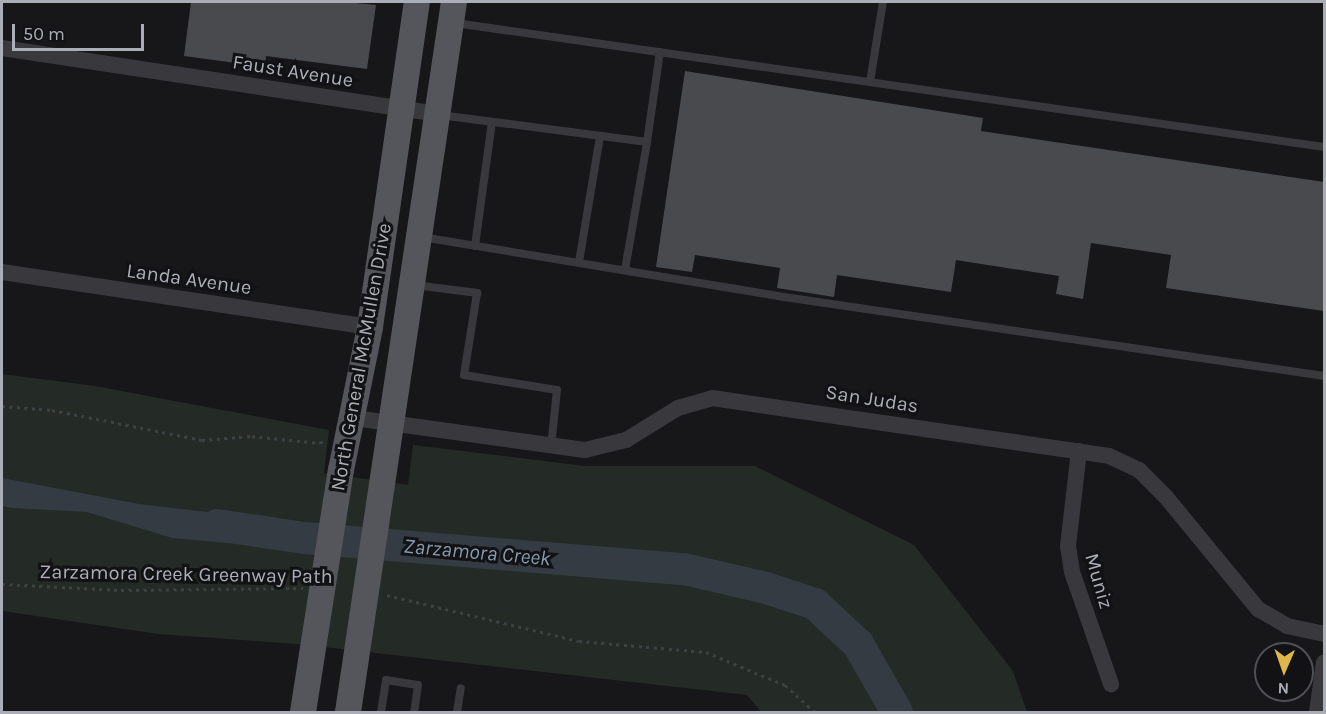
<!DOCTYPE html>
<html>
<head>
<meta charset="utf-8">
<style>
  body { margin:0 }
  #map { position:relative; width:1326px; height:714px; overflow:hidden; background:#171719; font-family:Karla,sans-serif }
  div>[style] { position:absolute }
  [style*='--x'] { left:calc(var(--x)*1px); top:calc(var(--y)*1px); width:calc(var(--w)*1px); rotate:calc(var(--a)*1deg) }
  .green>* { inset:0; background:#242a25 }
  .water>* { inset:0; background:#343b42 }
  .river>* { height:32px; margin:-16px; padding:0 16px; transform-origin:16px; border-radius:16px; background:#343b42 }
  .building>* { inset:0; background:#494a4e }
  .path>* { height:3px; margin-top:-1.5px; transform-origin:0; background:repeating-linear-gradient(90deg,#3f4044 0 3px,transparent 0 7.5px) }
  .service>* { height:8px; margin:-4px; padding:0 4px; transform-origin:4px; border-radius:4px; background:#39393d }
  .minor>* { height:16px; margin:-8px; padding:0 8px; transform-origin:8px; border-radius:8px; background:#39393d }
  .primary>* { height:26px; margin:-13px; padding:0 13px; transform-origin:13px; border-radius:13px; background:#55565c }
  span { translate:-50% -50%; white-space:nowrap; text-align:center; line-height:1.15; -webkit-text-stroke:6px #121214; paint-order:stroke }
  .street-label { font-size:20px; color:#abaeb7 }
  .water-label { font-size:21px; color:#8699ae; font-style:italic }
  .frame { position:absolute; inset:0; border:3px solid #abaeb7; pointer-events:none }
  .north { position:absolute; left:1254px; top:642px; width:60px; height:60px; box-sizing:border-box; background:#121214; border:2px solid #4f5055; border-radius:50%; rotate:182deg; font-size:16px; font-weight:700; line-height:24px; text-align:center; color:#abaeb7 }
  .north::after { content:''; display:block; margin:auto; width:21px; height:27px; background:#deb64a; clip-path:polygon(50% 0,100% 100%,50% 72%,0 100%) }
  .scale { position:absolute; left:12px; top:24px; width:132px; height:27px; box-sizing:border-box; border:3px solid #abaeb7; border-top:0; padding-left:8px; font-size:18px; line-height:21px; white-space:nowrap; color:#abaeb7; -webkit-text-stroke:4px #121214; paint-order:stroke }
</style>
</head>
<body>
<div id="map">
  <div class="green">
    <div style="clip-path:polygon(2px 374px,95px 386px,329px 430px,324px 473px,408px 485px,413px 445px,585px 466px,755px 466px,914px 545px,1013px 671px,1027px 712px,761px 712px,747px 695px,297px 644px,158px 634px,2px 611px)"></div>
  </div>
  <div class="water">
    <div style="clip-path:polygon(2px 478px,139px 504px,259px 518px,259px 530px,250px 545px,172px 538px,87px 512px,12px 508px,2px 506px)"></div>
  </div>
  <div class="river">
    <div style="--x:217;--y:525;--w:88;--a:8.5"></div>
    <div style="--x:304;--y:538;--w:381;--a:4.7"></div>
    <div style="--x:684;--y:569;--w:84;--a:13"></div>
    <div style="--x:766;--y:588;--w:52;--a:18.1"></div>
    <div style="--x:815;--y:604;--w:59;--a:42.9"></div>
    <div style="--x:858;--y:644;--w:78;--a:60.2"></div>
  </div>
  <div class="building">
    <div style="clip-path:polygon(191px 2px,346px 2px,376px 5px,367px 69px,266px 56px,265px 67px,184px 56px)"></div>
    <div style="clip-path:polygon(685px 71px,983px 118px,981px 131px,1324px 182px,1324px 311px,1166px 288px,1171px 255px,1091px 243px,1083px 299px,1056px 294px,1059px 276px,956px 260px,951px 292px,837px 275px,834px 297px,777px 288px,780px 268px,695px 255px,692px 272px,656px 267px)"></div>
  </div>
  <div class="path">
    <div style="--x:2;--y:406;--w:50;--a:4.6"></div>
    <div style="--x:52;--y:410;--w:153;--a:11.3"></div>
    <div style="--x:202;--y:440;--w:50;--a:-4.6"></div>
    <div style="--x:252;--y:436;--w:68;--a:5.9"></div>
    <div style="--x:320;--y:443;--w:6;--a:-31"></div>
    <div style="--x:2;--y:584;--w:119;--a:2.9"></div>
    <div style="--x:121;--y:590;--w:182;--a:-0.6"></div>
    <div style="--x:387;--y:595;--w:197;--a:13.5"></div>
    <div style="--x:579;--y:641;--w:127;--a:5"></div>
    <div style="--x:706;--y:652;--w:86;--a:22.7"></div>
    <div style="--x:785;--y:685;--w:40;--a:42"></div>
  </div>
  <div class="service">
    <div style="--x:455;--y:23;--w:878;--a:8.12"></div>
    <div style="--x:870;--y:82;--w:81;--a:-80.8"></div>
    <div style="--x:440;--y:115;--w:209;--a:7.4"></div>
    <div style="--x:647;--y:142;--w:91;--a:-81.8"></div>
    <div style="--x:422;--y:237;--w:367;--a:9.4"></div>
    <div style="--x:784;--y:297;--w:546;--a:8.32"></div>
    <div style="--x:475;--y:246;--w:125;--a:-82.2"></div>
    <div style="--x:579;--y:262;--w:128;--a:-80.5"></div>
    <div style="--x:625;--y:270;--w:130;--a:-80.2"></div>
    <div style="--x:414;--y:285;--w:64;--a:7.2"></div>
    <div style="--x:477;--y:293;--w:83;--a:99"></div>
    <div style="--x:464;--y:375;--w:94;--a:9.2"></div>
    <div style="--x:557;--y:390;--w:57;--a:96"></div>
    <div style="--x:381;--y:712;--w:32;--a:-81"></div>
    <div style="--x:386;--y:680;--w:32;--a:9"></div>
    <div style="--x:418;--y:685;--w:27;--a:98"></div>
    <div style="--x:457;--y:712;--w:24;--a:-81"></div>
  </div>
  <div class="minor">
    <div style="--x:2;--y:48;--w:440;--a:8.6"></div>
    <div style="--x:2;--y:272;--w:372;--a:8.5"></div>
    <div style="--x:354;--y:418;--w:233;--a:7.9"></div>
    <div style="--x:585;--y:450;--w:42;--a:-13.7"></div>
    <div style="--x:626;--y:440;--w:61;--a:-31.6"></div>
    <div style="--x:678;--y:408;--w:35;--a:-16"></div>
    <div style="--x:712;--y:398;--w:401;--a:8.3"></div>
    <div style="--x:1109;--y:456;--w:33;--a:25"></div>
    <div style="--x:1139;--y:470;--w:38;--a:45"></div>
    <div style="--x:1166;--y:497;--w:145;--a:50.6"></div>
    <div style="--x:1258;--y:609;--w:34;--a:30"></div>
    <div style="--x:1287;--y:626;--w:38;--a:12"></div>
    <div style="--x:1079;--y:451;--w:96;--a:96.6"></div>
    <div style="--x:1068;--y:546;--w:26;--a:81"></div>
    <div style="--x:1072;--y:572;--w:119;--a:70.8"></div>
    <div style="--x:1317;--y:712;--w:50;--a:-82"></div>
  </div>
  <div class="primary">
    <div style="--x:303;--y:712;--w:245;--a:-81.1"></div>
    <div style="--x:341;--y:470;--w:146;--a:-78.5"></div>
    <div style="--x:370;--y:327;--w:328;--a:-81.8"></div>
    <div style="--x:348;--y:712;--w:718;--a:-81.51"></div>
  </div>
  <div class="street-label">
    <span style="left:293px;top:71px;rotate:9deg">Faust Avenue</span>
    <span style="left:189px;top:279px;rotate:8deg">Landa Avenue</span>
    <span style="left:361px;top:357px;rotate:-80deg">North General McMullen Drive</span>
    <span style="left:872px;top:399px;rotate:9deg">San Judas</span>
    <span style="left:186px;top:574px;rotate:1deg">Zarzamora Creek Greenway Path</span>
    <span style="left:1099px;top:581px;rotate:74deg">Muniz</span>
  </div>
  <div class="water-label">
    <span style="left:477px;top:552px;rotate:5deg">Zarzamora Creek</span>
  </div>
  <div class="frame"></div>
  <div class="north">N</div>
  <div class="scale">50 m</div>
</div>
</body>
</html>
